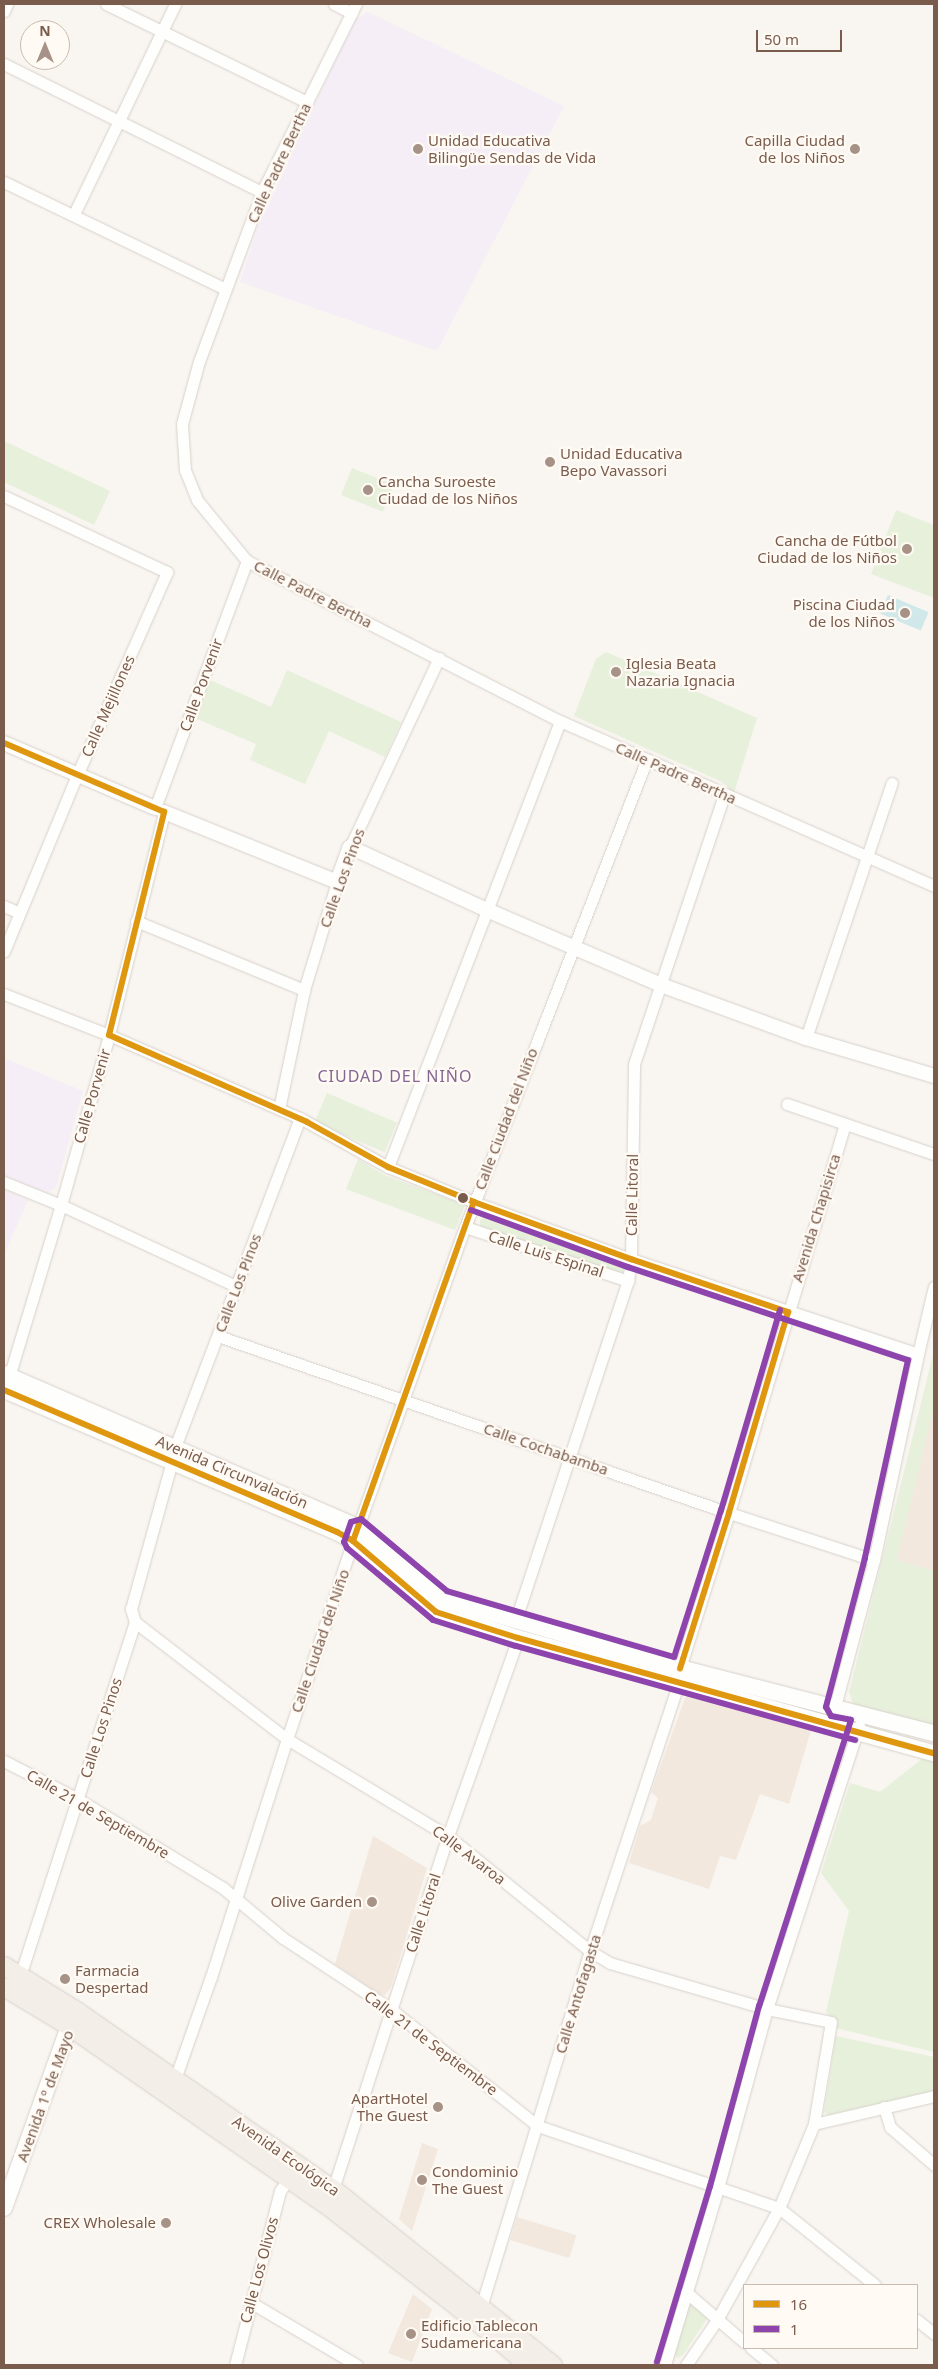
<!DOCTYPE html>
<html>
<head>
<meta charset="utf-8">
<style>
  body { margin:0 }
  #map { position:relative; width:938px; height:2369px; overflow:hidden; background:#f9f5f0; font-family:"Noto Sans",sans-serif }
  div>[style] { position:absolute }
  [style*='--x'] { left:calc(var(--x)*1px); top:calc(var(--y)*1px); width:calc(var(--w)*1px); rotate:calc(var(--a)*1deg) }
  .residential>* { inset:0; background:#f2e8de; transform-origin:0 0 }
  .education>* { inset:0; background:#f6eef6 }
  .green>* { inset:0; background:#e7f0db; transform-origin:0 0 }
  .water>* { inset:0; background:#d0e8ea; transform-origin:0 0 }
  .roads { filter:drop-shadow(0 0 1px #d7d1cb) drop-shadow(0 0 1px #d7d1cb) }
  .minor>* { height:11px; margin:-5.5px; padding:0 5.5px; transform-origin:5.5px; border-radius:5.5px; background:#fefefd }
  .tertiary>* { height:14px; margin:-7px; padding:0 7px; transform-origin:7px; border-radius:7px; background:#fefefd }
  .secondary>* { height:16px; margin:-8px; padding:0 8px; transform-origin:8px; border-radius:8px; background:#fefefd }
  .primary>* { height:18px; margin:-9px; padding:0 9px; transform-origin:9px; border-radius:9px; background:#f3eee8 }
  .bus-1>* { height:6px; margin:-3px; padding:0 3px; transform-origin:3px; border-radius:3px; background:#de970f }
  .bus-2>* { height:6px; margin:-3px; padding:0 3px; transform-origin:3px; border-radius:3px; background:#8e44ad }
  .dots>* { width:14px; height:14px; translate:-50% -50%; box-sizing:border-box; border:2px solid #fffaf3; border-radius:50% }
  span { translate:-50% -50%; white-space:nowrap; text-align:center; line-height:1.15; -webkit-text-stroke:4.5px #fffaf3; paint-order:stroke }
  .poi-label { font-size:15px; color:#7a5c4d }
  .left { translate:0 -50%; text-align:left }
  .right { translate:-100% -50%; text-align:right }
  .street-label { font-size:15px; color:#7a5c4d }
  .neighbourhood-label { font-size:16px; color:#846695; letter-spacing:1px }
  .frame { position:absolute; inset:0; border:5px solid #7a5c4d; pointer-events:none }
  .legend { position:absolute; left:743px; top:2284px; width:175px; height:65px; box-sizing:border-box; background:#fffaf3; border:1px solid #cabbb1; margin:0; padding:6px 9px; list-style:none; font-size:15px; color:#7a5c4d }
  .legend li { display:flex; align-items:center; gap:10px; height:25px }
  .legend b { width:25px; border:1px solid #cabbb1 }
  .north { position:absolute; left:20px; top:20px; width:50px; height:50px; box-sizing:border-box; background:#fffaf3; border:1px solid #cabbb1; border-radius:50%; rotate:0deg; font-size:14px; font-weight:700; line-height:20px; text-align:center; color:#7a5c4d }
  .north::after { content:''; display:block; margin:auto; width:18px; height:22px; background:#a69286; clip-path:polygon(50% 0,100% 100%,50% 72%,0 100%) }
  .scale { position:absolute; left:756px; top:30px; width:86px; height:22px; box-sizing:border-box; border:2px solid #7a5c4d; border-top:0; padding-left:6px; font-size:15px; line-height:18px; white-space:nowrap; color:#7a5c4d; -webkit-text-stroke:4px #fffaf3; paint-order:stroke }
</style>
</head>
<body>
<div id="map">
  <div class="residential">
    <div style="clip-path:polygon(934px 1351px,934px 1571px,885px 1557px)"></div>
    <div style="clip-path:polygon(691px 1693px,812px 1727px,789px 1804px,760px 1794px,736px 1860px,720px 1856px,709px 1889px,629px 1863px,640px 1826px,651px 1820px,658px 1798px,651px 1792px,685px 1698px)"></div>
    <div style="clip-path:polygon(373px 1836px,427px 1868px,391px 1987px,385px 1995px,379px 1994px,335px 1964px)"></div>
    <div style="clip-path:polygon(422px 2143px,438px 2149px,412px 2231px,399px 2219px)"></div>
    <div style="left:517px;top:2217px;width:62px;height:24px;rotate:17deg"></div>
    <div style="clip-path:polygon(413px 2294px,432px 2309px,412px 2362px,388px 2353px)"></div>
  </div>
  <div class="education">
    <div style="clip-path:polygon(368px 12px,564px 106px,437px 351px,240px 282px,259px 224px,343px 44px,356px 19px)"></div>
    <div style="clip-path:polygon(4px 1058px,83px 1091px,56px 1188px,47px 1193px,4px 1176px)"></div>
    <div style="clip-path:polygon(4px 1190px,28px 1200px,4px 1255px)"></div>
  </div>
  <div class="green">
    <div style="clip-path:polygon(4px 441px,110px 491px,94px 525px,4px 482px)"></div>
    <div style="left:352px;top:468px;width:45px;height:29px;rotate:22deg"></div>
    <div style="clip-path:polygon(896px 510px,934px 525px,934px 598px,871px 574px)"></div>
    <div style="clip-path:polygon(606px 652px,757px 718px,734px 793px,722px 782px,574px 716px,596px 659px)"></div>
    <div style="clip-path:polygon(287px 670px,401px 722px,385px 757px,329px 731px,305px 784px,250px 760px,256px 744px,197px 719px,210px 680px,271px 707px)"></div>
    <div style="left:327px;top:1093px;width:76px;height:32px;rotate:23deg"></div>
    <div style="clip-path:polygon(358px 1159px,384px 1175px,465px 1205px,455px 1230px,346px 1189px)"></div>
    <div style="clip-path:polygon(485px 1215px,492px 1215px,618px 1259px,623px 1264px,623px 1271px,621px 1274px,480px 1227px,480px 1220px)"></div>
    <div style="clip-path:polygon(934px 1351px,934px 1406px,897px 1560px,934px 1571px,934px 1727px,861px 1708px,853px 1704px,849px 1692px)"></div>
    <div style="clip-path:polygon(923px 1758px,934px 1761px,934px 2052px,836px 2028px,835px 2022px,826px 2012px,849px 1911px,821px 1873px,850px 1783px,880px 1792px)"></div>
    <div style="clip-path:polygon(836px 2036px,934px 2057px,934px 2092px,828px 2115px,824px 2112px)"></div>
    <div style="clip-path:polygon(689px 2301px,708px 2317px,683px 2355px,678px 2358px,673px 2354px)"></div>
  </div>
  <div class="water">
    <div style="left:888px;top:595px;width:44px;height:20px;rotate:23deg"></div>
  </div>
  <div class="roads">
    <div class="minor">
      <div style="--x:106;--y:4;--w:224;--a:26"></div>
      <div style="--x:334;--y:4;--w:20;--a:27"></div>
      <div style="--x:356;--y:4;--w:210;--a:116.6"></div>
      <div style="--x:262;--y:192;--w:180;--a:110.4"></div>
      <div style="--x:199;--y:361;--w:65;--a:105.1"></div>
      <div style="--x:182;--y:424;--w:46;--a:86.3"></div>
      <div style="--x:185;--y:470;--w:32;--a:68"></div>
      <div style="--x:197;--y:500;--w:79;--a:50.7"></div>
      <div style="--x:247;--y:561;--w:352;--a:27.1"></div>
      <div style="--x:560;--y:721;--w:409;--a:23.8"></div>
      <div style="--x:4;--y:11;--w:8;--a:-67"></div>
      <div style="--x:4;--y:64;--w:288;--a:26.4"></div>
      <div style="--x:4;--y:182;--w:246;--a:25.8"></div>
      <div style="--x:74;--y:214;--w:233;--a:-64.3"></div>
      <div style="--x:4;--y:496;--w:180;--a:25"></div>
      <div style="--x:167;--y:572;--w:222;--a:113.9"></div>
      <div style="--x:77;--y:775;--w:191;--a:112.5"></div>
      <div style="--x:350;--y:847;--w:209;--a:-64.8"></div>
      <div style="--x:4;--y:906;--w:17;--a:24"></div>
      <div style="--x:136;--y:921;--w:182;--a:22.3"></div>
      <div style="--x:4;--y:994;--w:113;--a:21.3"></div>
      <div style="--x:109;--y:1035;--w:208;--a:23.5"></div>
      <div style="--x:300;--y:1118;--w:101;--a:29.1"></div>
      <div style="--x:388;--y:1167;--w:93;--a:22.1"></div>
      <div style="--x:474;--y:1202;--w:167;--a:20"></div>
      <div style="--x:631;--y:1259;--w:302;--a:18.3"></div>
      <div style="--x:806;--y:1038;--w:269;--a:-71.4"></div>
      <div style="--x:787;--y:1104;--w:155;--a:18.8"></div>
      <div style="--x:279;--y:1109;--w:122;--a:-78.1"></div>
      <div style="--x:304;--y:990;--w:113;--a:-73"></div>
      <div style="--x:388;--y:1167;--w:478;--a:-68.9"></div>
      <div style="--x:4;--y:1182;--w:61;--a:22"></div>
      <div style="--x:61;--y:1205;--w:195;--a:24.9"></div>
      <div style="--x:465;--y:1227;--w:172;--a:18.3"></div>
      <div style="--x:218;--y:1336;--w:541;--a:19.11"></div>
      <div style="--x:729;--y:1513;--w:152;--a:18"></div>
      <div style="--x:9;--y:1377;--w:180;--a:-73.2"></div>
      <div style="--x:61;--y:1205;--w:177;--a:-74.2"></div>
      <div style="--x:109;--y:1035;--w:230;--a:-76.1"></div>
      <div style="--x:164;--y:812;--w:10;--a:-156"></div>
      <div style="--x:155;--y:808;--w:264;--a:-69.6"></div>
      <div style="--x:175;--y:1447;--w:352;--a:-69.2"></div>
      <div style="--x:135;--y:1622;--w:192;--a:37.6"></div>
      <div style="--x:287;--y:1739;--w:188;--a:31.1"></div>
      <div style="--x:448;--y:1836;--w:183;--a:39"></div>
      <div style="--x:590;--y:1951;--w:23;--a:31"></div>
      <div style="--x:610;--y:1963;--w:164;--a:16.3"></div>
      <div style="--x:767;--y:2009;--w:65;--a:11.5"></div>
      <div style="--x:831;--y:2022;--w:103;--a:99.5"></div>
      <div style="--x:814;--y:2124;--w:91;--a:112.6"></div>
      <div style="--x:779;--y:2208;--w:128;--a:119"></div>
      <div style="--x:717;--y:2320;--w:55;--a:124.6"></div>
      <div style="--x:515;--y:1622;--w:359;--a:-71.7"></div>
      <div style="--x:628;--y:1281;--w:22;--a:-82"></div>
      <div style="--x:631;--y:1259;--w:195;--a:-89.1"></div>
      <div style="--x:634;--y:1064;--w:284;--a:-71.5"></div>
      <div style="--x:680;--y:1668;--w:163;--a:-72.5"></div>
      <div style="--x:729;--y:1513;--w:406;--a:-73.4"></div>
      <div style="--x:833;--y:1714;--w:159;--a:-75.1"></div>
      <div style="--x:874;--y:1560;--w:211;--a:-77.9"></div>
      <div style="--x:918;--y:1354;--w:69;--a:-76.6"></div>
      <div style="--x:4;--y:1761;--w:83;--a:27.2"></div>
      <div style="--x:78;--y:1799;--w:170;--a:31.5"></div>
      <div style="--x:223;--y:1888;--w:78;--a:39.8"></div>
      <div style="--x:283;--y:1938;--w:131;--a:33.4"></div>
      <div style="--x:392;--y:2010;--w:186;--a:38.5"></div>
      <div style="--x:538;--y:2126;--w:255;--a:18.8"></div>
      <div style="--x:779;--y:2208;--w:123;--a:38.7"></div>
      <div style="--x:18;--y:1982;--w:379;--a:-72"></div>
      <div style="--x:135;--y:1622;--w:14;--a:-107"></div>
      <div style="--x:131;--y:1609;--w:154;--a:-74.5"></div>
      <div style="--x:175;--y:2079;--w:108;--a:-70.6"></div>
      <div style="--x:211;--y:1977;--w:250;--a:-72.3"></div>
      <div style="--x:287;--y:1739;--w:209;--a:-71.6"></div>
      <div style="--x:353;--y:1541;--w:333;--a:-70.4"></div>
      <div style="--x:465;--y:1227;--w:502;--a:-68.75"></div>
      <div style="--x:884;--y:2107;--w:21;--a:73"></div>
      <div style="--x:890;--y:2127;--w:58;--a:40.8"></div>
      <div style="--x:814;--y:2124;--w:123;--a:-13.1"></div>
      <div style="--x:333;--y:2189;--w:371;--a:-72"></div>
      <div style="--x:448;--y:1836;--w:210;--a:-70.5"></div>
      <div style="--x:686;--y:2292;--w:77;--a:40.8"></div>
      <div style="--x:250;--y:2302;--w:124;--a:30.5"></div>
      <div style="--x:481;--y:2307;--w:372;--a:-73"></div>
      <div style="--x:590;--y:1951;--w:283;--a:-71.7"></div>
      <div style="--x:917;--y:2320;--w:22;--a:39"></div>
      <div style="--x:751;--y:2348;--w:27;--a:39"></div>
      <div style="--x:235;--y:2365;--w:180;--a:-75.5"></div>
      <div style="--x:280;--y:2191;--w:16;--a:-55"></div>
      <div style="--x:665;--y:2365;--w:185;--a:-73.3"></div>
      <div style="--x:718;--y:2188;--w:186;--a:-74.7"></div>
      <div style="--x:767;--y:2009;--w:298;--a:-72"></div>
    </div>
    <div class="tertiary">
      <div style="--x:4;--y:743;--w:164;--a:23.3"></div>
      <div style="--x:164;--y:812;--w:187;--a:22"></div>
      <div style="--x:337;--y:882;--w:37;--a:-70"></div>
      <div style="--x:350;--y:847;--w:151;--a:24.7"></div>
      <div style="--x:487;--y:910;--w:189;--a:23.3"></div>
      <div style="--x:661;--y:985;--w:154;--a:20.1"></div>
      <div style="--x:806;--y:1038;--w:134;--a:16.5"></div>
    </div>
    <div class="secondary">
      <div style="--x:4;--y:1374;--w:386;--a:23.4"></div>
      <div style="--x:358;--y:1527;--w:111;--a:40.3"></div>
      <div style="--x:443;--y:1599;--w:247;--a:16.2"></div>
      <div style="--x:680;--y:1668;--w:262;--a:14.4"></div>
      <div style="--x:4;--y:1390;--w:362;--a:23.1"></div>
      <div style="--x:337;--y:1532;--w:18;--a:29"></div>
      <div style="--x:353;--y:1541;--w:109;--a:40.5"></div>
      <div style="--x:436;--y:1612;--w:86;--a:17.6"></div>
      <div style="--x:518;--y:1638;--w:432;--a:15.5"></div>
      <div style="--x:4;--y:2208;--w:193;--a:-70.3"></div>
      <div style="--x:69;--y:2026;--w:12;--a:-59"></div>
    </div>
    <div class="primary">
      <div style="--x:4;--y:1966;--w:87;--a:31.9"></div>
      <div style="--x:78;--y:2012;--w:310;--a:34.8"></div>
      <div style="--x:333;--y:2189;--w:282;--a:38.7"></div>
      <div style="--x:4;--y:1987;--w:76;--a:31"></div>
      <div style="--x:69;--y:2026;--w:310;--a:34.8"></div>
      <div style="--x:324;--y:2203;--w:191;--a:37.8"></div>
      <div style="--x:475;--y:2320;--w:70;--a:40.3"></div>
    </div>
  </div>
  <div class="bus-1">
    <div style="--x:4;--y:743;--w:174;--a:23.3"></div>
    <div style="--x:109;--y:1035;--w:216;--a:23.7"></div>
    <div style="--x:307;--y:1122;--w:93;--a:29.1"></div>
    <div style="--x:388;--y:1167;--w:93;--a:22.1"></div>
    <div style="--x:474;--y:1202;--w:167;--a:20"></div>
    <div style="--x:631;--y:1259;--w:166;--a:18.7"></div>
    <div style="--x:788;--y:1312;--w:209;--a:106.4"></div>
    <div style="--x:729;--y:1513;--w:163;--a:107.5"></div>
    <div style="--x:109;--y:1035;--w:230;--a:-76.1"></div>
    <div style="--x:4;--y:1390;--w:362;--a:23.1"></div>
    <div style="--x:337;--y:1532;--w:18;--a:29"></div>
    <div style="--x:353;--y:1541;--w:109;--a:40.5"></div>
    <div style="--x:436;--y:1612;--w:86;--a:17.6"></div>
    <div style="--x:518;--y:1638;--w:432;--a:15.5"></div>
    <div style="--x:353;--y:1541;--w:360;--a:-70.4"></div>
  </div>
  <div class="bus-2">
    <div style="--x:471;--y:1210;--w:167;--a:20"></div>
    <div style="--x:628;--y:1267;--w:295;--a:18.4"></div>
    <div style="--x:908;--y:1360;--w:203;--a:102.3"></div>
    <div style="--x:865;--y:1558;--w:154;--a:104.7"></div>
    <div style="--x:826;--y:1707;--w:10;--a:61"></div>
    <div style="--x:831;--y:1716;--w:20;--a:11"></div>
    <div style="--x:851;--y:1720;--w:300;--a:107.8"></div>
    <div style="--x:759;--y:2006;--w:187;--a:105.2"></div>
    <div style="--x:710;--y:2186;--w:184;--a:106.8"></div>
    <div style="--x:780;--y:1310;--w:209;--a:106.4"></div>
    <div style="--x:721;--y:1510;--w:154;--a:107.7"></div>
    <div style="--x:674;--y:1657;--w:236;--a:-163.8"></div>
    <div style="--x:447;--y:1591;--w:112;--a:-140.1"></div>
    <div style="--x:361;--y:1519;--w:10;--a:163"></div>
    <div style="--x:351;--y:1522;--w:21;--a:109"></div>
    <div style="--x:344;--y:1542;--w:7;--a:63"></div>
    <div style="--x:347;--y:1548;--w:112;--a:39.9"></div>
    <div style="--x:433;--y:1620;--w:87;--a:17.4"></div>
    <div style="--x:516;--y:1646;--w:352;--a:15.5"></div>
  </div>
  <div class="dots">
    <div style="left:418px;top:149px;background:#a69286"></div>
    <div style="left:855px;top:149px;background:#a69286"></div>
    <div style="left:550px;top:462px;background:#a69286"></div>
    <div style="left:368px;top:490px;background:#a69286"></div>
    <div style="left:907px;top:549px;background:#a69286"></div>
    <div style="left:905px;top:613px;background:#a69286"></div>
    <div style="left:616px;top:672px;background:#a69286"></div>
    <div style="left:463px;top:1198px;background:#7a5c4d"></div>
    <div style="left:372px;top:1902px;background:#a69286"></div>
    <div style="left:65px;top:1979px;background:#a69286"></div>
    <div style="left:438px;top:2107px;background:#a69286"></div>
    <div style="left:422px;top:2180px;background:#a69286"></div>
    <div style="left:166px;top:2223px;background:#a69286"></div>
    <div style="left:411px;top:2334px;background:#a69286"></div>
  </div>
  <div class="poi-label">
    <span class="left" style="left:428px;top:149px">Unidad Educativa<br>Bilingüe Sendas de Vida</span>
    <span class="right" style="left:845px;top:149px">Capilla Ciudad<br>de los Niños</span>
    <span class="left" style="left:560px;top:462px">Unidad Educativa<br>Bepo Vavassori</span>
    <span class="left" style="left:378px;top:490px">Cancha Suroeste<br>Ciudad de los Niños</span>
    <span class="right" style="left:897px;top:549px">Cancha de Fútbol<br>Ciudad de los Niños</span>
    <span class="right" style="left:895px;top:613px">Piscina Ciudad<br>de los Niños</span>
    <span class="left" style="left:626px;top:672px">Iglesia Beata<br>Nazaria Ignacia</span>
    <span class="right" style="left:362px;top:1902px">Olive Garden</span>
    <span class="left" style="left:75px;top:1979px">Farmacia<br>Despertad</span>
    <span class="right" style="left:428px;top:2107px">ApartHotel<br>The Guest</span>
    <span class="left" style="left:432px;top:2180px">Condominio<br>The Guest</span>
    <span class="right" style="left:156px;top:2223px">CREX Wholesale</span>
    <span class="left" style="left:421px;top:2334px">Edificio Tablecon<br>Sudamericana</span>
  </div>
  <div class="street-label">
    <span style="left:279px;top:163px;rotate:-65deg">Calle Padre Bertha</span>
    <span style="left:313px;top:594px;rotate:27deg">Calle Padre Bertha</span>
    <span style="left:201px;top:685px;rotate:-70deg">Calle Porvenir</span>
    <span style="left:108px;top:706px;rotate:-66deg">Calle Mejillones</span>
    <span style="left:676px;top:773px;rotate:24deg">Calle Padre Bertha</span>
    <span style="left:342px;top:878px;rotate:-70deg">Calle Los Pinos</span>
    <span style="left:92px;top:1096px;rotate:-74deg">Calle Porvenir</span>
    <span style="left:506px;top:1119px;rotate:-69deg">Calle Ciudad del Niño</span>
    <span style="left:632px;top:1195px;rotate:-89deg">Calle Litoral</span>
    <span style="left:816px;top:1218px;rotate:-73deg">Avenida Chapisirca</span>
    <span style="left:546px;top:1254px;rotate:18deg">Calle Luis Espinal</span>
    <span style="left:238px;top:1283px;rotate:-69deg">Calle Los Pinos</span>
    <span style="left:546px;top:1449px;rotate:19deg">Calle Cochabamba</span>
    <span style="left:232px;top:1472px;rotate:23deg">Avenida Circunvalación</span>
    <span style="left:320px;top:1641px;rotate:-71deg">Calle Ciudad del Niño</span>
    <span style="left:101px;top:1728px;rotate:-72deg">Calle Los Pinos</span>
    <span style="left:98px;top:1814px;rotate:30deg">Calle 21 de Septiembre</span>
    <span style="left:469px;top:1855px;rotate:37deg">Calle Avaroa</span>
    <span style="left:423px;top:1913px;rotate:-72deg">Calle Litoral</span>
    <span style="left:578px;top:1994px;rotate:-73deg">Calle Antofagasta</span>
    <span style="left:431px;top:2043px;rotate:37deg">Calle 21 de Septiembre</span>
    <span style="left:45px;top:2096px;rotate:-70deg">Avenida 1º de Mayo</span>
    <span style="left:286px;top:2156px;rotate:35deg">Avenida Ecológica</span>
    <span style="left:259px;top:2270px;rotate:-75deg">Calle Los Olivos</span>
  </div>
  <div class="neighbourhood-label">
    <span style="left:395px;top:1076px">CIUDAD DEL NIÑO</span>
  </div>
  <div class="frame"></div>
  <ul class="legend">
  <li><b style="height:6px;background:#de970f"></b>16</li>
  <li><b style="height:6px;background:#8e44ad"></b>1</li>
  </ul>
  <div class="north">N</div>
  <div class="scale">50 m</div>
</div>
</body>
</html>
